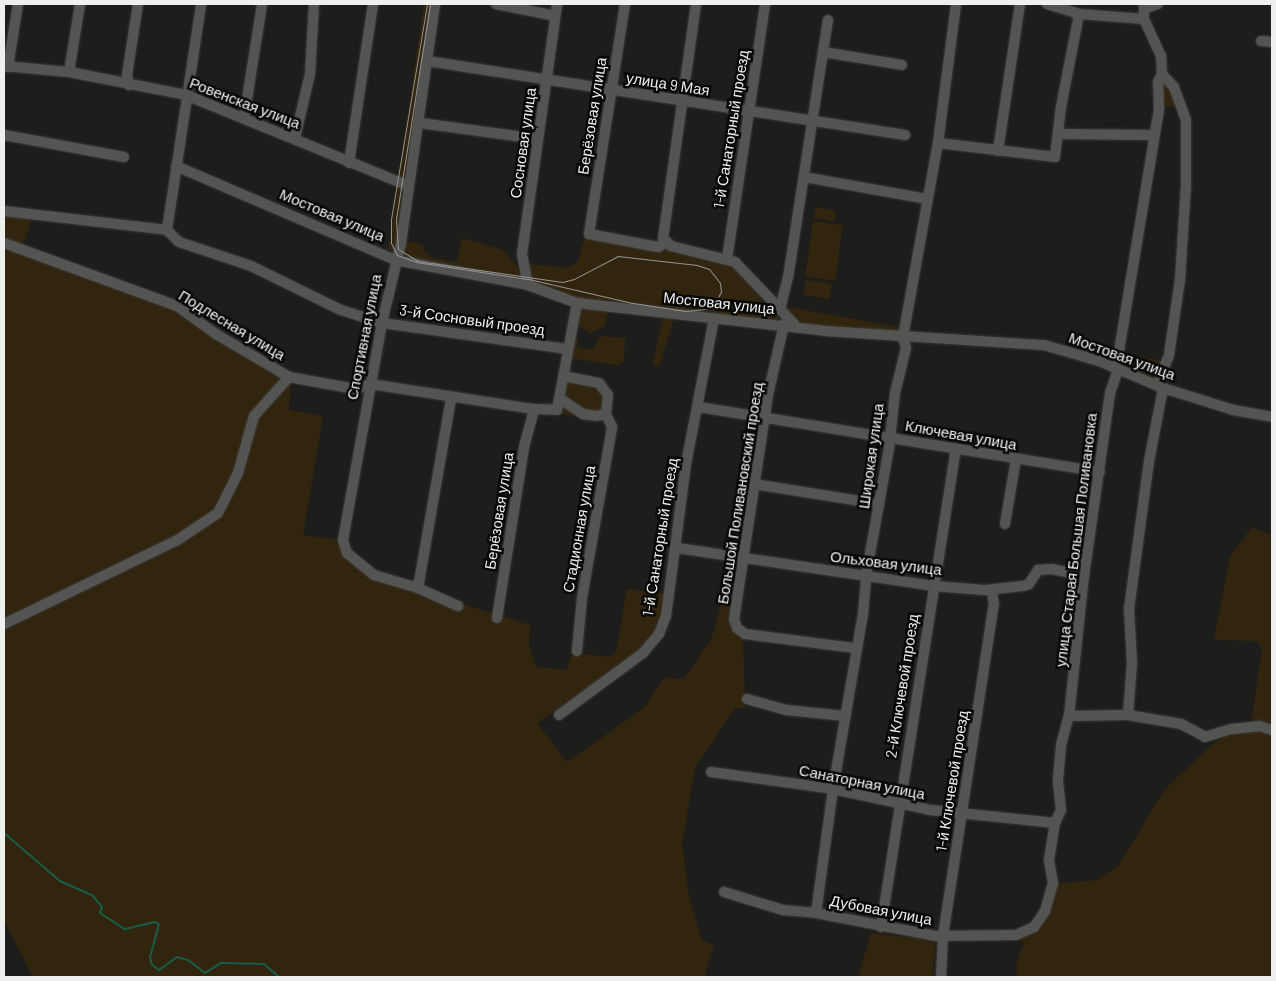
<!DOCTYPE html>
<html>
<head>
<meta charset="utf-8">
<style>
  body { margin:0 }
  #map { position:relative; width:1276px; height:981px; overflow:hidden; background:#1d1e1c; font-family:Barlow,sans-serif }
  div>[style] { position:absolute }
  [style*='--x'] { left:calc(var(--x)*1px); top:calc(var(--y)*1px); width:calc(var(--w)*1px); rotate:calc(var(--a)*1deg) }
  .green>* { inset:0; background:#32250e; transform-origin:0 0 }
  .stream>* { height:2px; margin:-1px; padding:0 1px; transform-origin:1px; border-radius:1px; background:#175d49 }
  .roads { filter:drop-shadow(0 0 1px #3a3b39) drop-shadow(0 0 1px #3a3b39) }
  .minor>* { height:10px; margin:-5px; padding:0 5px; transform-origin:5px; border-radius:5px; background:#545552 }
  .tram>* { height:1px; margin:-0.5px; padding:0 0.5px; transform-origin:0.5px; border-radius:0.5px; background:#949492 }
  span { translate:-50% -50%; white-space:nowrap; text-align:center; line-height:1.15; -webkit-text-stroke:5px #080807; paint-order:stroke }
  .street-label { font-size:15px; color:#efefed }
  .frame { position:absolute; inset:0; border:5px solid #efefed; pointer-events:none }
</style>
</head>
<body>
<div id="map">
  <div class="green">
    <div style="clip-path:polygon(424px 4px,432px 4px,396px 251px,392px 253px,388px 249px)"></div>
    <div style="clip-path:polygon(1164px 78px,1179px 107px,1163px 106px,1160px 83px)"></div>
    <div style="left:816px;top:207px;width:20px;height:11px;rotate:11deg"></div>
    <div style="clip-path:polygon(4px 212px,33px 215px,22px 249px,4px 241px)"></div>
    <div style="left:813px;top:221px;width:30px;height:56px;rotate:8deg"></div>
    <div style="clip-path:polygon(585px 236px,688px 253px,732px 266px,781px 321px,589px 300px,555px 293px,532px 283px,524px 263px,563px 268px,571px 266px,578px 262px)"></div>
    <div style="clip-path:polygon(462px 238px,503px 250px,523px 273px,524px 281px,403px 258px,403px 242px,407px 241px,423px 245px,423px 250px,433px 258px,457px 262px)"></div>
    <div style="clip-path:polygon(4px 243px,181px 309px,291px 380px,289px 410px,323px 416px,303px 535px,339px 540px,344px 554px,356px 567px,370px 575px,530px 625px,529px 646px,536px 667px,566px 670px,573px 653px,611px 657px,616px 653px,627px 589px,667px 594px,657px 633px,644px 649px,537px 723px,567px 762px,644px 708px,664px 678px,684px 679px,711px 640px,722px 603px,736px 602px,733px 619px,743px 633px,745px 708px,735px 708px,695px 767px,682px 845px,689px 896px,702px 941px,714px 945px,705px 973px,708px 977px,33px 977px,4px 920px)"></div>
    <div style="left:806px;top:280px;width:26px;height:15px;rotate:9deg"></div>
    <div style="clip-path:polygon(580px 307px,608px 310px,605px 326px,591px 333px,578px 326px,575px 322px)"></div>
    <div style="clip-path:polygon(787px 307px,899px 327px,896px 332px,801px 324px,785px 309px)"></div>
    <div style="clip-path:polygon(663px 317px,670px 318px,673px 322px,659px 366px,656px 367px,653px 363px)"></div>
    <div style="clip-path:polygon(601px 336px,625px 338px,624px 361px,618px 365px,569px 358px,575px 338px,578px 337px,577px 347px,593px 350px)"></div>
    <div style="clip-path:polygon(1121px 353px,1164px 361px,1155px 379px,1121px 367px)"></div>
    <div style="clip-path:polygon(565px 380px,599px 386px,603px 391px,599px 421px,560px 414px)"></div>
    <div style="clip-path:polygon(1252px 527px,1272px 536px,1272px 728px,1251px 725px,1262px 650px,1257px 641px,1214px 640px,1230px 557px)"></div>
    <div style="clip-path:polygon(1260px 729px,1272px 732px,1272px 977px,1017px 977px,1016px 965px,1024px 943px,1017px 938px,1034px 933px,1048px 908px,1056px 884px,1098px 880px,1119px 865px,1165px 789px,1212px 745px,1233px 731px)"></div>
    <div style="clip-path:polygon(871px 933px,935px 941px,932px 977px,858px 977px)"></div>
  </div>
  <div class="stream">
    <div style="--x:4;--y:833;--w:74;--a:40.6"></div>
    <div style="--x:60;--y:881;--w:36;--a:24"></div>
    <div style="--x:93;--y:896;--w:14;--a:51"></div>
    <div style="--x:102;--y:907;--w:6;--a:108"></div>
    <div style="--x:100;--y:913;--w:30;--a:33"></div>
    <div style="--x:125;--y:929;--w:31;--a:-13"></div>
    <div style="--x:155;--y:922;--w:4;--a:27"></div>
    <div style="--x:159;--y:924;--w:34;--a:105"></div>
    <div style="--x:150;--y:957;--w:8;--a:76"></div>
    <div style="--x:152;--y:965;--w:9;--a:36"></div>
    <div style="--x:159;--y:970;--w:22;--a:-36"></div>
    <div style="--x:177;--y:957;--w:11;--a:15"></div>
    <div style="--x:188;--y:960;--w:21;--a:37"></div>
    <div style="--x:205;--y:973;--w:19;--a:-32"></div>
    <div style="--x:221;--y:963;--w:43;--a:1.3"></div>
    <div style="--x:264;--y:964;--w:20;--a:41"></div>
  </div>
  <div class="roads">
    <div class="minor">
      <div style="--x:435;--y:4;--w:241;--a:98.1"></div>
      <div style="--x:401;--y:243;--w:82;--a:103.4"></div>
      <div style="--x:382;--y:323;--w:220;--a:100.2"></div>
      <div style="--x:343;--y:540;--w:14;--a:73"></div>
      <div style="--x:347;--y:553;--w:35;--a:39"></div>
      <div style="--x:374;--y:575;--w:46;--a:16.5"></div>
      <div style="--x:418;--y:588;--w:44;--a:24.2"></div>
      <div style="--x:496;--y:4;--w:60;--a:11.5"></div>
      <div style="--x:625;--y:4;--w:233;--a:98.9"></div>
      <div style="--x:589;--y:234;--w:70;--a:10.7"></div>
      <div style="--x:658;--y:247;--w:9;--a:-27"></div>
      <div style="--x:696;--y:4;--w:236;--a:98"></div>
      <div style="--x:663;--y:238;--w:11;--a:45"></div>
      <div style="--x:671;--y:246;--w:66;--a:14"></div>
      <div style="--x:735;--y:262;--w:88;--a:46.4"></div>
      <div style="--x:1047;--y:4;--w:34;--a:17"></div>
      <div style="--x:1079;--y:14;--w:65;--a:4.4"></div>
      <div style="--x:1144;--y:9;--w:15;--a:-20"></div>
      <div style="--x:1261;--y:41;--w:11;--a:5"></div>
      <div style="--x:823;--y:52;--w:80;--a:9.3"></div>
      <div style="--x:427;--y:61;--w:484;--a:8.8"></div>
      <div style="--x:4;--y:66;--w:65;--a:5.3"></div>
      <div style="--x:69;--y:72;--w:119;--a:11.1"></div>
      <div style="--x:186;--y:95;--w:241;--a:22.2"></div>
      <div style="--x:8;--y:67;--w:64;--a:-81"></div>
      <div style="--x:69;--y:72;--w:69;--a:-80.8"></div>
      <div style="--x:129;--y:85;--w:10;--a:-101"></div>
      <div style="--x:127;--y:75;--w:72;--a:-81.2"></div>
      <div style="--x:244;--y:118;--w:115;--a:-81"></div>
      <div style="--x:420;--y:123;--w:119;--a:7.7"></div>
      <div style="--x:1058;--y:134;--w:94;--a:0.6"></div>
      <div style="--x:4;--y:135;--w:122;--a:10.4"></div>
      <div style="--x:295;--y:138;--w:66;--a:-76.8"></div>
      <div style="--x:310;--y:74;--w:70;--a:-86.7"></div>
      <div style="--x:938;--y:143;--w:118;--a:6.8"></div>
      <div style="--x:1055;--y:157;--w:50;--a:-83.2"></div>
      <div style="--x:1061;--y:107;--w:95;--a:-79"></div>
      <div style="--x:998;--y:151;--w:149;--a:-81.5"></div>
      <div style="--x:349;--y:163;--w:161;--a:-81.4"></div>
      <div style="--x:176;--y:166;--w:238;--a:23.2"></div>
      <div style="--x:395;--y:260;--w:135;--a:10.6"></div>
      <div style="--x:528;--y:285;--w:52;--a:20.2"></div>
      <div style="--x:577;--y:303;--w:250;--a:6.4"></div>
      <div style="--x:825;--y:331;--w:219;--a:3.7"></div>
      <div style="--x:1044;--y:345;--w:57;--a:16.2"></div>
      <div style="--x:1099;--y:361;--w:69;--a:22.9"></div>
      <div style="--x:1163;--y:388;--w:73;--a:17.4"></div>
      <div style="--x:1233;--y:410;--w:40;--a:10"></div>
      <div style="--x:804;--y:177;--w:125;--a:10.1"></div>
      <div style="--x:4;--y:211;--w:164;--a:6.6"></div>
      <div style="--x:167;--y:230;--w:17;--a:45"></div>
      <div style="--x:179;--y:242;--w:76;--a:18.4"></div>
      <div style="--x:251;--y:266;--w:100;--a:26.1"></div>
      <div style="--x:341;--y:310;--w:43;--a:17.6"></div>
      <div style="--x:382;--y:323;--w:188;--a:8"></div>
      <div style="--x:167;--y:230;--w:229;--a:-81.4"></div>
      <div style="--x:4;--y:243;--w:184;--a:20"></div>
      <div style="--x:177;--y:306;--w:48;--a:35.7"></div>
      <div style="--x:216;--y:334;--w:85;--a:30.5"></div>
      <div style="--x:289;--y:377;--w:67;--a:10.3"></div>
      <div style="--x:355;--y:389;--w:16;--a:-18"></div>
      <div style="--x:370;--y:384;--w:166;--a:8.7"></div>
      <div style="--x:534;--y:409;--w:23;--a:2"></div>
      <div style="--x:557;--y:410;--w:109;--a:-79.4"></div>
      <div style="--x:727;--y:259;--w:258;--a:-81.5"></div>
      <div style="--x:528;--y:285;--w:32;--a:-101"></div>
      <div style="--x:522;--y:254;--w:252;--a:-82"></div>
      <div style="--x:780;--y:309;--w:32;--a:-76"></div>
      <div style="--x:788;--y:278;--w:261;--a:-81.2"></div>
      <div style="--x:784;--y:324;--w:73;--a:102.7"></div>
      <div style="--x:768;--y:395;--w:227;--a:98.6"></div>
      <div style="--x:734;--y:619;--w:9;--a:72"></div>
      <div style="--x:737;--y:628;--w:10;--a:37"></div>
      <div style="--x:745;--y:634;--w:111;--a:7.3"></div>
      <div style="--x:1116;--y:369;--w:265;--a:-80.6"></div>
      <div style="--x:1159;--y:108;--w:26;--a:-92"></div>
      <div style="--x:1158;--y:82;--w:9;--a:-63"></div>
      <div style="--x:1162;--y:74;--w:18;--a:-93"></div>
      <div style="--x:1161;--y:56;--w:41;--a:-114.7"></div>
      <div style="--x:1144;--y:19;--w:15;--a:-90"></div>
      <div style="--x:563;--y:376;--w:37;--a:11"></div>
      <div style="--x:599;--y:383;--w:15;--a:53"></div>
      <div style="--x:608;--y:395;--w:19;--a:96"></div>
      <div style="--x:1157;--y:385;--w:32;--a:-68"></div>
      <div style="--x:1169;--y:355;--w:76;--a:-81.7"></div>
      <div style="--x:1180;--y:280;--w:96;--a:-86.4"></div>
      <div style="--x:1186;--y:184;--w:64;--a:-90"></div>
      <div style="--x:1186;--y:120;--w:35;--a:-110"></div>
      <div style="--x:1174;--y:87;--w:18;--a:-133"></div>
      <div style="--x:559;--y:398;--w:29;--a:34"></div>
      <div style="--x:583;--y:414;--w:14;--a:8"></div>
      <div style="--x:597;--y:416;--w:9;--a:-13"></div>
      <div style="--x:699;--y:407;--w:406;--a:9.2"></div>
      <div style="--x:754;--y:484;--w:127;--a:9.1"></div>
      <div style="--x:1005;--y:524;--w:66;--a:-80.4"></div>
      <div style="--x:677;--y:548;--w:259;--a:8.4"></div>
      <div style="--x:933;--y:586;--w:52;--a:4.4"></div>
      <div style="--x:985;--y:590;--w:38;--a:-6"></div>
      <div style="--x:1023;--y:586;--w:6;--a:-18"></div>
      <div style="--x:1029;--y:584;--w:17;--a:-57"></div>
      <div style="--x:1038;--y:570;--w:14;--a:-4"></div>
      <div style="--x:1052;--y:569;--w:33;--a:12"></div>
      <div style="--x:418;--y:588;--w:192;--a:-80.1"></div>
      <div style="--x:497;--y:618;--w:173;--a:-81"></div>
      <div style="--x:524;--y:447;--w:39;--a:-75"></div>
      <div style="--x:4;--y:624;--w:191;--a:-25.8"></div>
      <div style="--x:176;--y:541;--w:50;--a:-33.7"></div>
      <div style="--x:218;--y:513;--w:45;--a:-63.4"></div>
      <div style="--x:238;--y:473;--w:59;--a:-74.3"></div>
      <div style="--x:254;--y:416;--w:52;--a:-48.1"></div>
      <div style="--x:577;--y:651;--w:53;--a:-84.6"></div>
      <div style="--x:582;--y:598;--w:174;--a:-80"></div>
      <div style="--x:612;--y:427;--w:14;--a:-115"></div>
      <div style="--x:747;--y:699;--w:41;--a:15.8"></div>
      <div style="--x:786;--y:710;--w:60;--a:5.7"></div>
      <div style="--x:559;--y:715;--w:104;--a:-36.4"></div>
      <div style="--x:643;--y:653;--w:25;--a:-50"></div>
      <div style="--x:659;--y:634;--w:19;--a:-69"></div>
      <div style="--x:666;--y:616;--w:153;--a:-82.5"></div>
      <div style="--x:686;--y:464;--w:148;--a:-79.1"></div>
      <div style="--x:1128;--y:715;--w:52;--a:-85.6"></div>
      <div style="--x:1132;--y:663;--w:54;--a:-93.2"></div>
      <div style="--x:1129;--y:609;--w:149;--a:-82.3"></div>
      <div style="--x:1149;--y:461;--w:74;--a:-79.1"></div>
      <div style="--x:1069;--y:716;--w:59;--a:-1"></div>
      <div style="--x:1128;--y:715;--w:54;--a:9.6"></div>
      <div style="--x:1181;--y:724;--w:27;--a:28"></div>
      <div style="--x:1205;--y:737;--w:28;--a:-17"></div>
      <div style="--x:1232;--y:729;--w:27;--a:-6"></div>
      <div style="--x:1259;--y:726;--w:14;--a:17"></div>
      <div style="--x:711;--y:772;--w:123;--a:7.9"></div>
      <div style="--x:833;--y:789;--w:99;--a:12.2"></div>
      <div style="--x:930;--y:810;--w:126;--a:5.9"></div>
      <div style="--x:724;--y:892;--w:62;--a:17"></div>
      <div style="--x:783;--y:910;--w:33;--a:5"></div>
      <div style="--x:816;--y:913;--w:121;--a:10.9"></div>
      <div style="--x:935;--y:936;--w:81;--a:-0.7"></div>
      <div style="--x:1016;--y:935;--w:20;--a:-24"></div>
      <div style="--x:1034;--y:927;--w:19;--a:-55"></div>
      <div style="--x:1045;--y:911;--w:29;--a:-74"></div>
      <div style="--x:1053;--y:883;--w:23;--a:-100"></div>
      <div style="--x:1049;--y:860;--w:37;--a:-81"></div>
      <div style="--x:1055;--y:823;--w:14;--a:-65"></div>
      <div style="--x:1061;--y:810;--w:30;--a:-96"></div>
      <div style="--x:1058;--y:780;--w:35;--a:-85"></div>
      <div style="--x:1061;--y:745;--w:30;--a:-75"></div>
      <div style="--x:1069;--y:716;--w:141;--a:-83.9"></div>
      <div style="--x:1084;--y:576;--w:185;--a:-81.9"></div>
      <div style="--x:1110;--y:393;--w:24;--a:-71"></div>
      <div style="--x:816;--y:913;--w:125;--a:-82.2"></div>
      <div style="--x:833;--y:789;--w:178;--a:-80.3"></div>
      <div style="--x:863;--y:614;--w:38;--a:-85"></div>
      <div style="--x:866;--y:576;--w:130;--a:-79.8"></div>
      <div style="--x:889;--y:448;--w:55;--a:-83.8"></div>
      <div style="--x:895;--y:393;--w:46;--a:-76.3"></div>
      <div style="--x:906;--y:348;--w:11;--a:-105"></div>
      <div style="--x:903;--y:337;--w:197;--a:-79.8"></div>
      <div style="--x:938;--y:143;--w:140;--a:-82.6"></div>
      <div style="--x:881;--y:927;--w:483;--a:-81.1"></div>
      <div style="--x:941;--y:977;--w:41;--a:-87.2"></div>
      <div style="--x:943;--y:936;--w:336;--a:-81.3"></div>
      <div style="--x:994;--y:604;--w:13;--a:-99"></div>
    </div>
  </div>
  <div class="tram">
    <div style="--x:427;--y:4;--w:218;--a:99.5"></div>
    <div style="--x:391;--y:219;--w:24;--a:90"></div>
    <div style="--x:391;--y:243;--w:13;--a:63"></div>
    <div style="--x:397;--y:255;--w:20;--a:20"></div>
    <div style="--x:416;--y:262;--w:118;--a:8.7"></div>
    <div style="--x:533;--y:280;--w:103;--a:13"></div>
    <div style="--x:633;--y:303;--w:53;--a:8.7"></div>
    <div style="--x:685;--y:311;--w:27;--a:-6"></div>
    <div style="--x:712;--y:308;--w:18;--a:-61"></div>
    <div style="--x:721;--y:292;--w:9;--a:-96"></div>
    <div style="--x:720;--y:283;--w:18;--a:-128"></div>
    <div style="--x:709;--y:269;--w:13;--a:-162"></div>
    <div style="--x:697;--y:265;--w:80;--a:-173.5"></div>
    <div style="--x:618;--y:256;--w:50;--a:152.4"></div>
    <div style="--x:574;--y:279;--w:12;--a:166"></div>
    <div style="--x:562;--y:282;--w:146;--a:-171.7"></div>
    <div style="--x:418;--y:261;--w:23;--a:-149"></div>
    <div style="--x:398;--y:249;--w:30;--a:-94"></div>
    <div style="--x:396;--y:219;--w:218;--a:-81"></div>
  </div>
  <div class="street-label">
    <span style="left:668px;top:84px;rotate:9deg">улица 9 Мая</span>
    <span style="left:245px;top:103px;rotate:21deg">Ровенская улица</span>
    <span style="left:592px;top:116px;rotate:-81deg">Берёзовая улица</span>
    <span style="left:731px;top:129px;rotate:-81deg">1-й Санаторный проезд</span>
    <span style="left:523px;top:143px;rotate:-82deg">Сосновая улица</span>
    <span style="left:332px;top:215px;rotate:23deg">Мостовая улица</span>
    <span style="left:719px;top:303px;rotate:6deg">Мостовая улица</span>
    <span style="left:472px;top:320px;rotate:8deg">3-й Сосновый проезд</span>
    <span style="left:232px;top:325px;rotate:31deg">Подлесная улица</span>
    <span style="left:364px;top:337px;rotate:-79deg">Спортивная улица</span>
    <span style="left:1122px;top:356px;rotate:20deg">Мостовая улица</span>
    <span style="left:961px;top:435px;rotate:10deg">Ключевая улица</span>
    <span style="left:871px;top:456px;rotate:-82deg">Широкая улица</span>
    <span style="left:740px;top:493px;rotate:-81deg">Большой Поливановский проезд</span>
    <span style="left:499px;top:511px;rotate:-81deg">Берёзовая улица</span>
    <span style="left:579px;top:529px;rotate:-80deg">Стадионная улица</span>
    <span style="left:660px;top:537px;rotate:-81deg">1-й Санаторный проезд</span>
    <span style="left:1076px;top:540px;rotate:-83deg">улица Старая Большая Поливановка</span>
    <span style="left:886px;top:563px;rotate:7deg">Ольховая улица</span>
    <span style="left:902px;top:686px;rotate:-81deg">2-й Ключевой проезд</span>
    <span style="left:952px;top:781px;rotate:-81deg">1-й Ключевой проезд</span>
    <span style="left:862px;top:782px;rotate:11deg">Санаторная улица</span>
    <span style="left:881px;top:910px;rotate:11deg">Дубовая улица</span>
  </div>
  <div class="frame"></div>
</div>
</body>
</html>
